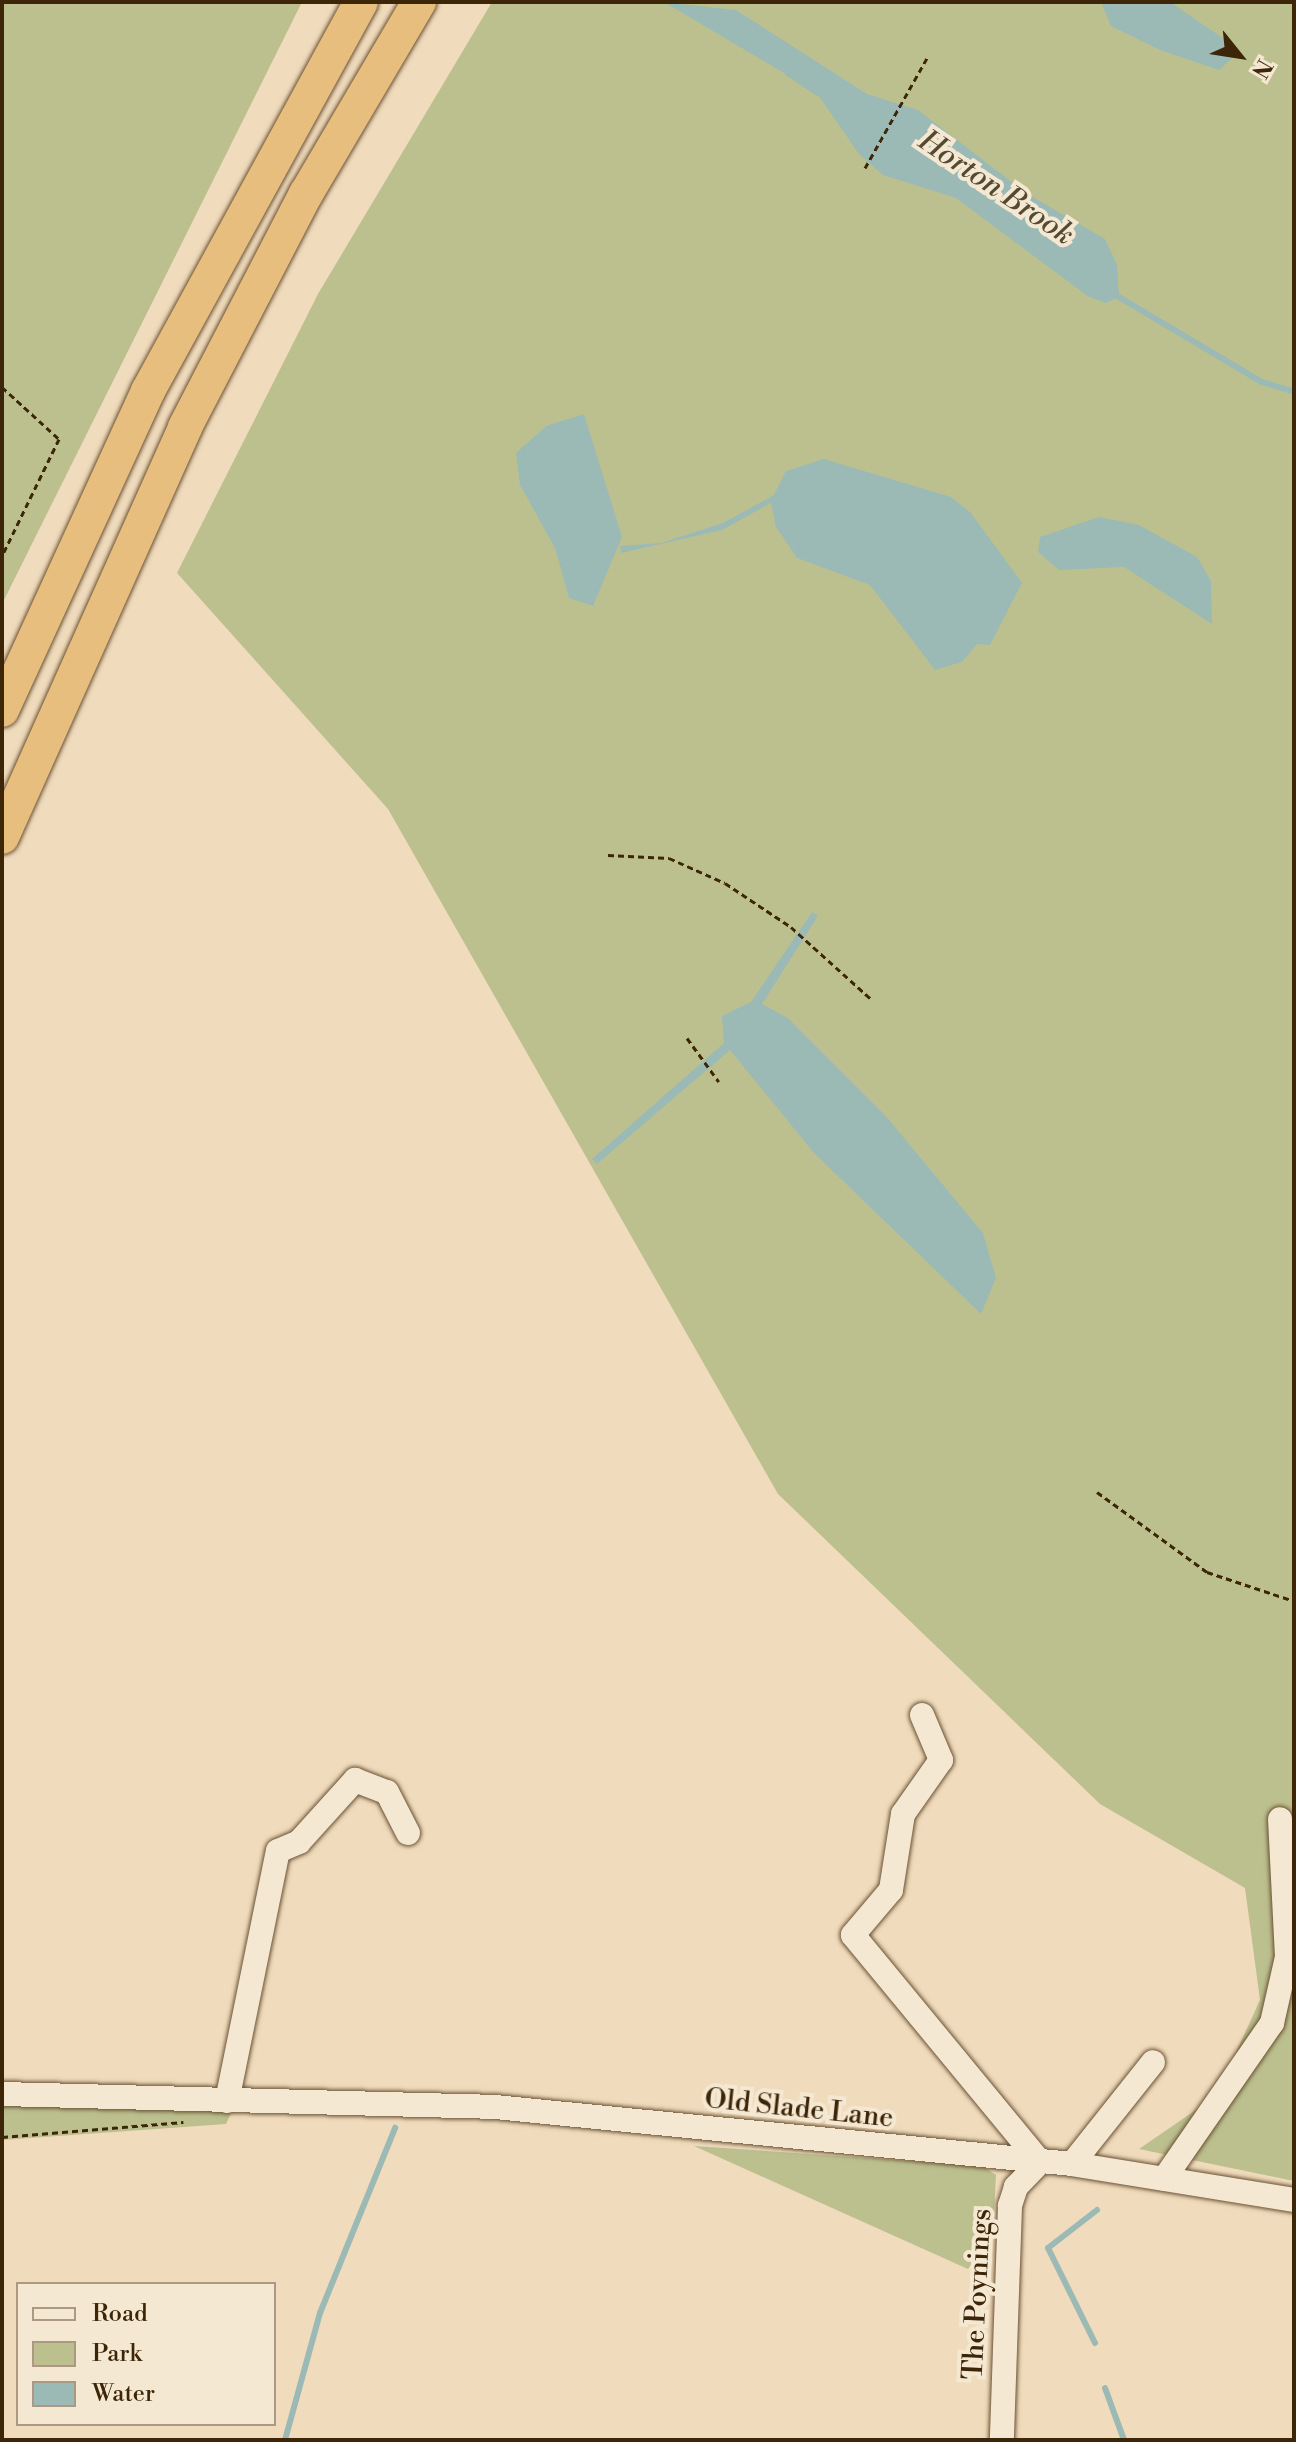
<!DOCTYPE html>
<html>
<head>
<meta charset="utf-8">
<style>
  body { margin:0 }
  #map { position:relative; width:1296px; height:2442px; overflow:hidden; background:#f0dbbc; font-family:"Libre Bodoni",serif }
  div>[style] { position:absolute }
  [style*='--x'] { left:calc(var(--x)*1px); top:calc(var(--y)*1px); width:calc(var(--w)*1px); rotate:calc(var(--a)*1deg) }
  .green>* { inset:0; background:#bcc08f }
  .water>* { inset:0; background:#9bbab5 }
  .stream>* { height:6px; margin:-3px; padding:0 3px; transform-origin:3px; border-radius:3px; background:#9bbab5 }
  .path>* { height:3px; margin-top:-1.5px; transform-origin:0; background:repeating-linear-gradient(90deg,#3d2507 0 6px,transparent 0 10px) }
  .roads { filter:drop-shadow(0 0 2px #6a5234) drop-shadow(0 0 2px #6a5234) }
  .minor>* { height:24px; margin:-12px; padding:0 12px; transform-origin:12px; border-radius:12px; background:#f5e8d3 }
  .highway>* { height:34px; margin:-17px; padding:0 17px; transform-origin:17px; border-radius:17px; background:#e8be7e }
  span { translate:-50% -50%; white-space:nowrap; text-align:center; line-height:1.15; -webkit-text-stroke:8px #f5e8d3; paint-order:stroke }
  .street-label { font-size:28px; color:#3d2507 }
  .water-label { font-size:30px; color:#544a32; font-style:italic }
  .frame { position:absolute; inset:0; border:4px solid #3d2507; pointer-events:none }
  .legend { position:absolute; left:16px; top:2282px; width:260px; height:144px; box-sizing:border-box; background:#f5e8d3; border:2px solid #ab9a81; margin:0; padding:10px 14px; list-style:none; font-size:24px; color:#3d2507 }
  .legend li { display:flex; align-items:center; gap:16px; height:40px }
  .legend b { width:40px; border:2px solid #ab9a81 }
  .north { position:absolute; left:1200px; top:16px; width:80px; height:80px; -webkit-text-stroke:6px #f5e8d3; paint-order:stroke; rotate:120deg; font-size:22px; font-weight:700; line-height:32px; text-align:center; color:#3d2507 }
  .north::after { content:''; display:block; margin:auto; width:28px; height:36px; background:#3d2507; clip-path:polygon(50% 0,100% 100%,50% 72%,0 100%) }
</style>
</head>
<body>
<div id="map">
  <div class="green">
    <div style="clip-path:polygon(2px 2px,302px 2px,2px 604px)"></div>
    <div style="clip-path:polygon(492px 2px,1294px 2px,1294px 2181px,1139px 2149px,1216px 2096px,1260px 2000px,1245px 1888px,1100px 1804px,778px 1494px,388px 809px,177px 573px,318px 294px)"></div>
    <div style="clip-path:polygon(2px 2104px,232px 2111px,226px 2124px,2px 2140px)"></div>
    <div style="clip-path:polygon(694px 2146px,982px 2166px,996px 2175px,993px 2234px,968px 2269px)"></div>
  </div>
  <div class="water">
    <div style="clip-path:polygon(664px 2px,736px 10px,867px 94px,918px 110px,1026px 193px,1105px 239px,1117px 265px,1119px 297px,1106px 303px,1089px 297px,956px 198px,883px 175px,859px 154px,816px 92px)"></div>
    <div style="clip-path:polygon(1101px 2px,1170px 2px,1233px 45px,1236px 55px,1219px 70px,1160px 50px,1111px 26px)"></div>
    <div style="clip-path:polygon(584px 414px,622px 537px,593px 606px,569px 598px,555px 548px,520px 485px,516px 453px,546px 426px)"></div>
    <div style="clip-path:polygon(824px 459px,951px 497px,971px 513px,1022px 583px,990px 645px,977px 644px,962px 662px,935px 670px,870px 585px,797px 558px,776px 527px,771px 503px,722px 530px,621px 553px,620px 546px,661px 543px,723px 523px,774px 495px,786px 471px)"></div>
    <div style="clip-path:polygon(1099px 517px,1139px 525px,1197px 557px,1211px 581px,1212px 624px,1124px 567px,1059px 570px,1038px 552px,1040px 537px)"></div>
    <div style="clip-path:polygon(812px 912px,818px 916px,762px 1004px,788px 1018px,885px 1115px,983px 1233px,996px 1278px,981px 1314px,814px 1153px,730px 1050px,597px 1164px,592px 1159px,724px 1043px,722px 1016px,751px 1002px)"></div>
  </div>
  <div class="stream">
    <div style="--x:788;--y:73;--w:36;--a:34"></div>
    <div style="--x:1112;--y:293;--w:174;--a:30.7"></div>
    <div style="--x:1262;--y:382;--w:34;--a:17"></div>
    <div style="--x:1095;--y:2343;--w:106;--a:-116.3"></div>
    <div style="--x:1048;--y:2248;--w:62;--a:-37.8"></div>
    <div style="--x:1105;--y:2388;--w:55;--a:69.9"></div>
    <div style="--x:285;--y:2440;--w:132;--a:-74.6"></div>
    <div style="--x:320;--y:2313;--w:200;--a:-67.9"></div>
  </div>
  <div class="path">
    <div style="--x:865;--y:168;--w:129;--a:-60.6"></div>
    <div style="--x:2;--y:387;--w:77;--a:42.4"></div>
    <div style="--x:59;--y:439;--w:130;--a:116"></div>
    <div style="--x:608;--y:855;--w:61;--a:2.8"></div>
    <div style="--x:669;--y:858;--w:61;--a:24.1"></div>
    <div style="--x:725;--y:883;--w:79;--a:33.7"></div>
    <div style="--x:791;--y:927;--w:109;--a:42"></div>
    <div style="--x:687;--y:1038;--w:54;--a:54"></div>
    <div style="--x:1097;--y:1492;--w:136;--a:36"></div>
    <div style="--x:1207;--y:1572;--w:92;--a:18.4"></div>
    <div style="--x:2;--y:2137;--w:182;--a:-4.7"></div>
  </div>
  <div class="roads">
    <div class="minor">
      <div style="--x:922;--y:1715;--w:49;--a:67.1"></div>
      <div style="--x:941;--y:1760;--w:66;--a:125.1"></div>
      <div style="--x:903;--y:1814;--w:77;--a:99"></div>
      <div style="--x:891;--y:1890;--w:59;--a:130.2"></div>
      <div style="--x:853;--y:1935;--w:294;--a:50.5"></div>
      <div style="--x:1040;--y:2162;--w:35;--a:134"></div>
      <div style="--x:1016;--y:2187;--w:20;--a:108"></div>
      <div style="--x:1010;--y:2206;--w:234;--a:92"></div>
      <div style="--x:2;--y:2094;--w:493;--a:1.5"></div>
      <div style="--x:495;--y:2107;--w:580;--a:5.64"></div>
      <div style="--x:1072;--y:2164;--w:225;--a:9.2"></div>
      <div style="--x:227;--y:2101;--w:255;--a:-78.5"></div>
      <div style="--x:278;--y:1851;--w:23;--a:-23"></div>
      <div style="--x:299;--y:1842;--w:84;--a:-47.9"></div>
      <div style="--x:355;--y:1780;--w:34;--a:21"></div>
      <div style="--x:387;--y:1792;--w:46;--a:62.9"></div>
      <div style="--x:1072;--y:2164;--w:130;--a:-51.5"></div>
      <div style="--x:1164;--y:2179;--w:190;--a:-55.3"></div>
      <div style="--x:1272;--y:2023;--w:68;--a:-77.2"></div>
      <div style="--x:1287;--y:1957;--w:138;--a:-92.9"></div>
    </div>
    <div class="highway">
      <div style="--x:2;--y:710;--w:351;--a:-65.4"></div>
      <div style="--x:148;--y:391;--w:443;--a:-61.3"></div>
      <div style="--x:2;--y:837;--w:449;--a:-65.9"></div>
      <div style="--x:185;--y:427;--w:263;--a:-62.6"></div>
      <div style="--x:306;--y:194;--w:223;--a:-59.5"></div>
    </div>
  </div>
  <div class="street-label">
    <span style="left:799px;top:2109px;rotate:6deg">Old Slade Lane</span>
    <span style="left:978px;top:2294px;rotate:-87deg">The Poynings</span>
  </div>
  <div class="water-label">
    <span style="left:996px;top:188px;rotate:34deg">Horton Brook</span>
  </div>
  <div class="frame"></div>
  <ul class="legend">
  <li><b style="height:10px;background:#f5e8d3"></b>Road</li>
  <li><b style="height:22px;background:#bcc08f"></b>Park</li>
  <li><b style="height:22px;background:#9bbab5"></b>Water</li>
  </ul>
  <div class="north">N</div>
</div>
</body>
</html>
